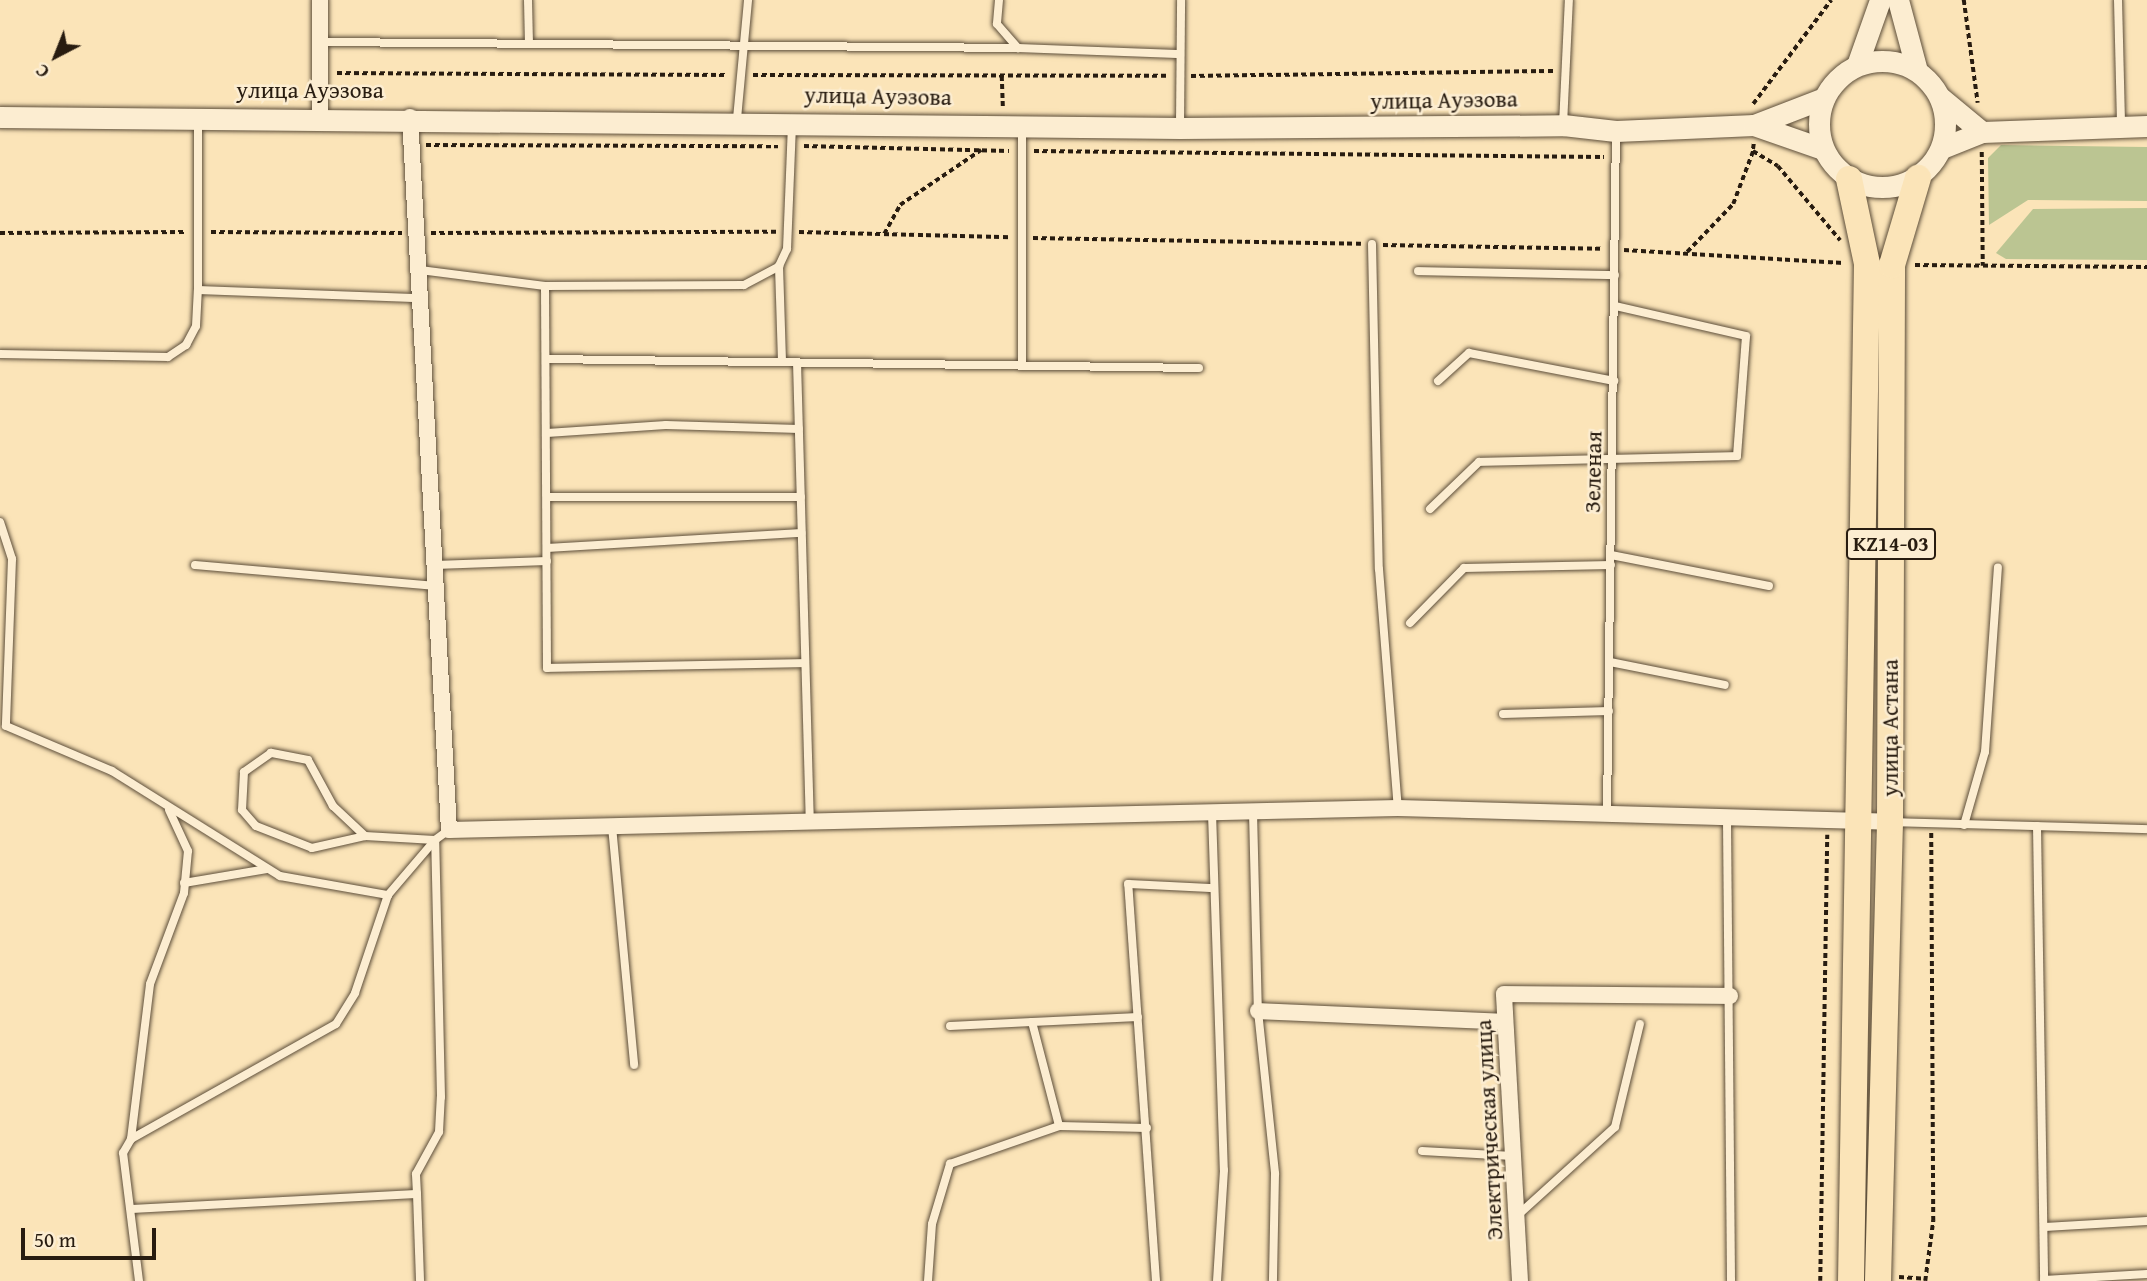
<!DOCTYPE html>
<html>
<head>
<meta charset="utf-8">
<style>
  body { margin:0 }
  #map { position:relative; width:2147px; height:1281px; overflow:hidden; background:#fbe4b8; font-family:"Gentium Book Plus",serif }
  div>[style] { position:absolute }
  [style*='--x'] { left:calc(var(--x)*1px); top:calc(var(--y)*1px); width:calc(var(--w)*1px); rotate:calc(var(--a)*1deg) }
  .green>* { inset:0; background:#bbc592 }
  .path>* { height:3.5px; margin-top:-1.75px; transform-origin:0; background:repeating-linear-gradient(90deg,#281c10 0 5px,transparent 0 8.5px) }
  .roads { filter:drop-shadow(0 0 2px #5d4e3a) drop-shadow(0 0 2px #5d4e3a) }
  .service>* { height:8px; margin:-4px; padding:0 4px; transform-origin:4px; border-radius:4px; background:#fcedd1 }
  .minor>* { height:16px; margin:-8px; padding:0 8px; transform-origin:8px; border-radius:8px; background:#fcedd1 }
  .tertiary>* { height:21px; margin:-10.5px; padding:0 10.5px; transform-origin:10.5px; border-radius:10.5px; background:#fcedd1 }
  .tertiary>.ring { margin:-10.5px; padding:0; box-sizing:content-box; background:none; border:21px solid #fcedd1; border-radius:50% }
  .primary>* { height:26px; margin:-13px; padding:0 13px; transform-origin:13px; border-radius:13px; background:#fbe4b8 }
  span { translate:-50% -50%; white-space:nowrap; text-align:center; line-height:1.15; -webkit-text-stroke:5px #fcedd1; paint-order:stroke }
  .shield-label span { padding:2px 5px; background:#fcedd1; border:2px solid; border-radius:5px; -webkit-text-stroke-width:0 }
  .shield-label { font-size:21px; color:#281c10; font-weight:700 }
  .street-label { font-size:23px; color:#281c10 }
  .north { position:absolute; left:21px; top:21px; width:70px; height:70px; -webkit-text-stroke:5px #fcedd1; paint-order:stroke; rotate:222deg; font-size:19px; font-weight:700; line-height:28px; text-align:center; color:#281c10 }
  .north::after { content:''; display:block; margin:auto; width:24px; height:32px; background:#281c10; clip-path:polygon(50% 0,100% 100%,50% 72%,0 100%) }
  .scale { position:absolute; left:21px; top:1228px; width:135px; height:32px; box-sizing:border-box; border:4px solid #281c10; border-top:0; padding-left:9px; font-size:21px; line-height:24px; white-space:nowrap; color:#281c10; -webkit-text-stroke:5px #fcedd1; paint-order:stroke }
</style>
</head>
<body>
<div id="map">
  <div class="green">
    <div style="clip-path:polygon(2001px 145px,2147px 147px,2147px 201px,2028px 200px,1989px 225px,1988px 158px)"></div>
    <div style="clip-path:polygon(2147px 208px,2147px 260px,2006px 259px,1996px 253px,2033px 209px)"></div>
  </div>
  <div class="path">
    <div style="--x:1964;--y:0;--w:104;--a:82.3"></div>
    <div style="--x:337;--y:73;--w:391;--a:0.3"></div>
    <div style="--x:753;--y:75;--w:416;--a:0.1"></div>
    <div style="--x:1002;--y:76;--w:34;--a:88"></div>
    <div style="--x:1191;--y:76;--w:363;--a:-0.8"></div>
    <div style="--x:1753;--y:104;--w:130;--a:-53.1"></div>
    <div style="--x:1754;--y:144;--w:7;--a:98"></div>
    <div style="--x:1753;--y:151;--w:29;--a:31"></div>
    <div style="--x:1778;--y:166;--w:97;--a:50"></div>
    <div style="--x:426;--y:145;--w:352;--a:0.2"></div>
    <div style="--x:804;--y:146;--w:205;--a:1.4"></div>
    <div style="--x:1034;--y:151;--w:570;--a:0.6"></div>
    <div style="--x:1982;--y:152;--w:114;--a:89.5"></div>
    <div style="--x:211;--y:232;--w:191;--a:0.3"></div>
    <div style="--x:799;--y:232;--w:212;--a:1.4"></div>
    <div style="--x:0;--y:233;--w:185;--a:-0.3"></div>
    <div style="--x:431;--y:233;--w:346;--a:-0.2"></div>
    <div style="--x:884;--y:234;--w:33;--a:-61"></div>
    <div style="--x:900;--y:205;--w:98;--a:-34.2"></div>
    <div style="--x:1033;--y:238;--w:328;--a:1"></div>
    <div style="--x:1383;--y:245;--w:220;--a:1"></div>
    <div style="--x:1624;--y:250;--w:220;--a:3.4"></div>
    <div style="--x:1687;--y:252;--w:66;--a:-46.2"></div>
    <div style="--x:1733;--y:204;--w:57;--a:-69.3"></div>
    <div style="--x:1915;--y:265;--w:232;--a:0.5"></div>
    <div style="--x:1899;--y:1277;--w:26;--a:4"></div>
    <div style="--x:1820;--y:1281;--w:446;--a:-89.1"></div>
    <div style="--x:1925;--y:1281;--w:61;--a:-82.4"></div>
    <div style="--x:1933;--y:1221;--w:388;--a:-90.3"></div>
  </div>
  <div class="roads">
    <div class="service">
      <div style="--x:528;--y:0;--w:44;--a:88.7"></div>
      <div style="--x:999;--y:0;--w:24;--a:95"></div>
      <div style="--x:997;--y:24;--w:32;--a:49"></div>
      <div style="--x:1018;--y:48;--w:159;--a:2.2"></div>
      <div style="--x:2118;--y:0;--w:125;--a:88.6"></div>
      <div style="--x:320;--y:42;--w:698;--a:0.49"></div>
      <div style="--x:737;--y:119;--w:120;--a:-84.7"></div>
      <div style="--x:1180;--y:125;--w:125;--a:-89.5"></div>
      <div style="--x:1563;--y:125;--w:125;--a:-87.3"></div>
      <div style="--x:1022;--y:128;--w:237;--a:90"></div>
      <div style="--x:1372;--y:244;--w:325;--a:88.8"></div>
      <div style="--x:1379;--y:569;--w:240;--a:85.5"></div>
      <div style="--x:779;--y:266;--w:96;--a:88.2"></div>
      <div style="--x:420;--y:270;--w:126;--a:7.3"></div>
      <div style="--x:545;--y:286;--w:382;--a:89.7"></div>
      <div style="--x:547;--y:668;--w:258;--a:-1.1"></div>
      <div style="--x:1418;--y:271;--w:197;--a:1.2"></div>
      <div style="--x:545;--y:286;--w:199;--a:-0.3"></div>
      <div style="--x:744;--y:285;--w:40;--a:-28"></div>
      <div style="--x:779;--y:266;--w:19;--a:-65"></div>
      <div style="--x:787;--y:249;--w:122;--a:-87.7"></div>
      <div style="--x:198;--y:290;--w:222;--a:2.1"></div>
      <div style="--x:0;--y:354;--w:168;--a:1"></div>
      <div style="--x:168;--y:357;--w:22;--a:-34"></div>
      <div style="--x:186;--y:345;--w:21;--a:-62"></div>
      <div style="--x:196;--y:326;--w:36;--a:-87"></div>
      <div style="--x:198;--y:290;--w:169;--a:-90"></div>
      <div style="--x:546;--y:359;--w:653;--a:0.79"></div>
      <div style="--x:797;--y:362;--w:460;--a:88.4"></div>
      <div style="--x:1438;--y:381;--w:42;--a:-42.1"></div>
      <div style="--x:1469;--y:353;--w:148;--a:10.9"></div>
      <div style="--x:547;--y:433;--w:119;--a:-3.8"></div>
      <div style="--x:666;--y:425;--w:133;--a:1.7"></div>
      <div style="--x:547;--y:497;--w:254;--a:0"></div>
      <div style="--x:1430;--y:509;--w:68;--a:-43.8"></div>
      <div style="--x:1479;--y:462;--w:258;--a:-1.3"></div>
      <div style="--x:1737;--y:456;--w:120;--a:-85.7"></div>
      <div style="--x:1746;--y:336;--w:134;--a:-167.1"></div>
      <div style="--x:0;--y:522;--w:39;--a:72"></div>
      <div style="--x:12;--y:559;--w:167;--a:92.1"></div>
      <div style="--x:6;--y:726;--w:115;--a:23"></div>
      <div style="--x:112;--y:771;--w:198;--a:32"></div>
      <div style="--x:280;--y:876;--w:110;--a:10"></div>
      <div style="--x:547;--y:548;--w:255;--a:-3.4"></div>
      <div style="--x:1611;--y:555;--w:161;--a:11.1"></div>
      <div style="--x:195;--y:565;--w:242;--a:5"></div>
      <div style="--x:435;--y:565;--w:112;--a:-2"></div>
      <div style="--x:1410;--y:623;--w:77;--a:-45.5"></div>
      <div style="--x:1464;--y:568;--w:147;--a:-1.2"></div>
      <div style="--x:1610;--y:662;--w:117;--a:11.3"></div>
      <div style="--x:1503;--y:714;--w:106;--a:-1.6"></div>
      <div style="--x:1253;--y:812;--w:199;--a:88.6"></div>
      <div style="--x:1258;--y:1011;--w:164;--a:84"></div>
      <div style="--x:1275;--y:1174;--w:107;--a:91.1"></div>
      <div style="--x:1212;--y:813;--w:357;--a:88.1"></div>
      <div style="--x:1224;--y:1170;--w:111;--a:93.6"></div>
      <div style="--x:1607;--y:814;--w:683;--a:-89.25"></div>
      <div style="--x:1727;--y:820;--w:461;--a:89.5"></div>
      <div style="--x:1893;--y:822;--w:254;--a:1.6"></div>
      <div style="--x:1964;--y:825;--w:76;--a:-74"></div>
      <div style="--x:1985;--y:752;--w:185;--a:-86"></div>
      <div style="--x:612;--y:826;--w:240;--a:84.7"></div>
      <div style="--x:2037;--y:826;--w:452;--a:89.1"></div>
      <div style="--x:365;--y:836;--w:44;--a:-136.8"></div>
      <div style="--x:333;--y:806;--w:52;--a:-118.5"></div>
      <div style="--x:308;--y:760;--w:38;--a:-169"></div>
      <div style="--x:271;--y:753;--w:33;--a:145"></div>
      <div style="--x:244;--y:772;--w:38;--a:93"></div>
      <div style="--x:242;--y:810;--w:21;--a:49"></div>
      <div style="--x:256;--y:826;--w:60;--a:21.4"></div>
      <div style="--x:312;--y:848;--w:54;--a:-12.8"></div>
      <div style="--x:365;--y:836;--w:70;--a:3.3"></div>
      <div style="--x:435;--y:840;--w:17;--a:-36"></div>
      <div style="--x:184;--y:883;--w:84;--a:-9.6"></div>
      <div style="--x:1138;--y:1017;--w:106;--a:177.3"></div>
      <div style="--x:1032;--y:1022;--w:107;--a:75.4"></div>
      <div style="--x:1059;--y:1126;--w:88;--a:1.3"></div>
      <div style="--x:950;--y:1026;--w:82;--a:-2.8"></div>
      <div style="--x:131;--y:1139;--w:156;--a:-83"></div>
      <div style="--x:150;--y:984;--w:97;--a:-69.5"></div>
      <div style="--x:184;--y:893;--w:42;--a:-84.6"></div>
      <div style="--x:188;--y:851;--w:45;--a:-114.9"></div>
      <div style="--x:1422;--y:1151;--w:91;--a:3.1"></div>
      <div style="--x:417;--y:1194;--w:20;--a:-93"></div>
      <div style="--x:416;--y:1174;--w:48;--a:-61.3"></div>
      <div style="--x:439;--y:1132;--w:35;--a:-87"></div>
      <div style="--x:441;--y:1097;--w:257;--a:-91.3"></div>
      <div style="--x:131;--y:1209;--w:286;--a:-3"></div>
      <div style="--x:417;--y:1194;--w:87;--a:88"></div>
      <div style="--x:1518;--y:1215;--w:131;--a:-42.2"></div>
      <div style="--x:1615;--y:1127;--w:106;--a:-76.4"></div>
      <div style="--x:2045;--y:1227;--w:102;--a:-3.4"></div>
      <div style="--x:2044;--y:1280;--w:103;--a:-3.3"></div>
      <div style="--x:139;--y:1281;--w:129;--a:-97.1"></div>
      <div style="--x:123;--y:1153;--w:16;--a:-60"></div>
      <div style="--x:131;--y:1139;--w:235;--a:-29.3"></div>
      <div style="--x:336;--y:1024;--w:36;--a:-58"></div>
      <div style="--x:355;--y:993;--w:103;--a:-71.4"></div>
      <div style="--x:388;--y:895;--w:72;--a:-49.5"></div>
      <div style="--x:928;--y:1281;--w:57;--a:-86"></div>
      <div style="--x:932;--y:1224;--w:63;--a:-73.3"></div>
      <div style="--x:950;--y:1164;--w:115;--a:-19.2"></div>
      <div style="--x:1156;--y:1281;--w:398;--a:-94"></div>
      <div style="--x:1128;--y:884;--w:83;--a:2.8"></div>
    </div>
    <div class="minor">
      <div style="--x:320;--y:116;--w:116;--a:-90"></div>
      <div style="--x:410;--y:117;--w:714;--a:86.87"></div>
      <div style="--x:449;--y:830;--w:949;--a:-1.33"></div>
      <div style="--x:1398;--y:808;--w:492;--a:1.6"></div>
      <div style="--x:1258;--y:1011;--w:247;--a:2.5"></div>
      <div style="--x:1520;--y:1281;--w:287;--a:-93.2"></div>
      <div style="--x:1504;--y:994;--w:226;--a:0.5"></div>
    </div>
    <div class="tertiary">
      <div style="--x:1898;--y:0;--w:73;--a:75"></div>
      <div class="ring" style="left:1819px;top:61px;width:105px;height:105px"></div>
      <div style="--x:1857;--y:65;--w:69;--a:-70.5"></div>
      <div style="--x:1941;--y:98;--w:53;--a:39.7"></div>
      <div style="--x:0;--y:117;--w:1180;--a:0.53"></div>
      <div style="--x:1180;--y:128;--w:383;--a:-0.4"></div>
      <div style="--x:1563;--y:125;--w:53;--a:6.5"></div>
      <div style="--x:1616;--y:131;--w:138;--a:-2.5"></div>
      <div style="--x:1754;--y:125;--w:75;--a:-21.1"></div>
      <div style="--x:1754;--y:125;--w:73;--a:19.2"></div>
      <div style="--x:1942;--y:148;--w:43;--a:-21.8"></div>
      <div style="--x:1982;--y:132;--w:165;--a:-2.1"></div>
    </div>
    <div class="primary">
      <div style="--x:1849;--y:179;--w:87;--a:78"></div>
      <div style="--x:1867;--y:264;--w:1017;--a:90.9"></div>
      <div style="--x:1878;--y:1281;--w:459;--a:-88.5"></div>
      <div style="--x:1890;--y:822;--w:557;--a:-89.79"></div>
      <div style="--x:1892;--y:265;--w:91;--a:-73.4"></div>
    </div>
  </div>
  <div class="shield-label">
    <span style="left:1891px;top:544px">KZ14-03</span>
  </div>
  <div class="street-label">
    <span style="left:310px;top:90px">улица Ауэзова</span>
    <span style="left:878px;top:96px;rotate:1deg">улица Ауэзова</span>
    <span style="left:1444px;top:100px;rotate:-1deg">улица Ауэзова</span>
    <span style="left:1593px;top:472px;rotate:-89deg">Зеленая</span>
    <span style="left:1890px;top:728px;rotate:-90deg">улица Астана</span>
    <span style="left:1489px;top:1130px;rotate:-93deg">Электрическая улица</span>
  </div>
  <div class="north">С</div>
  <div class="scale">50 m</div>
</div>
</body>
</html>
